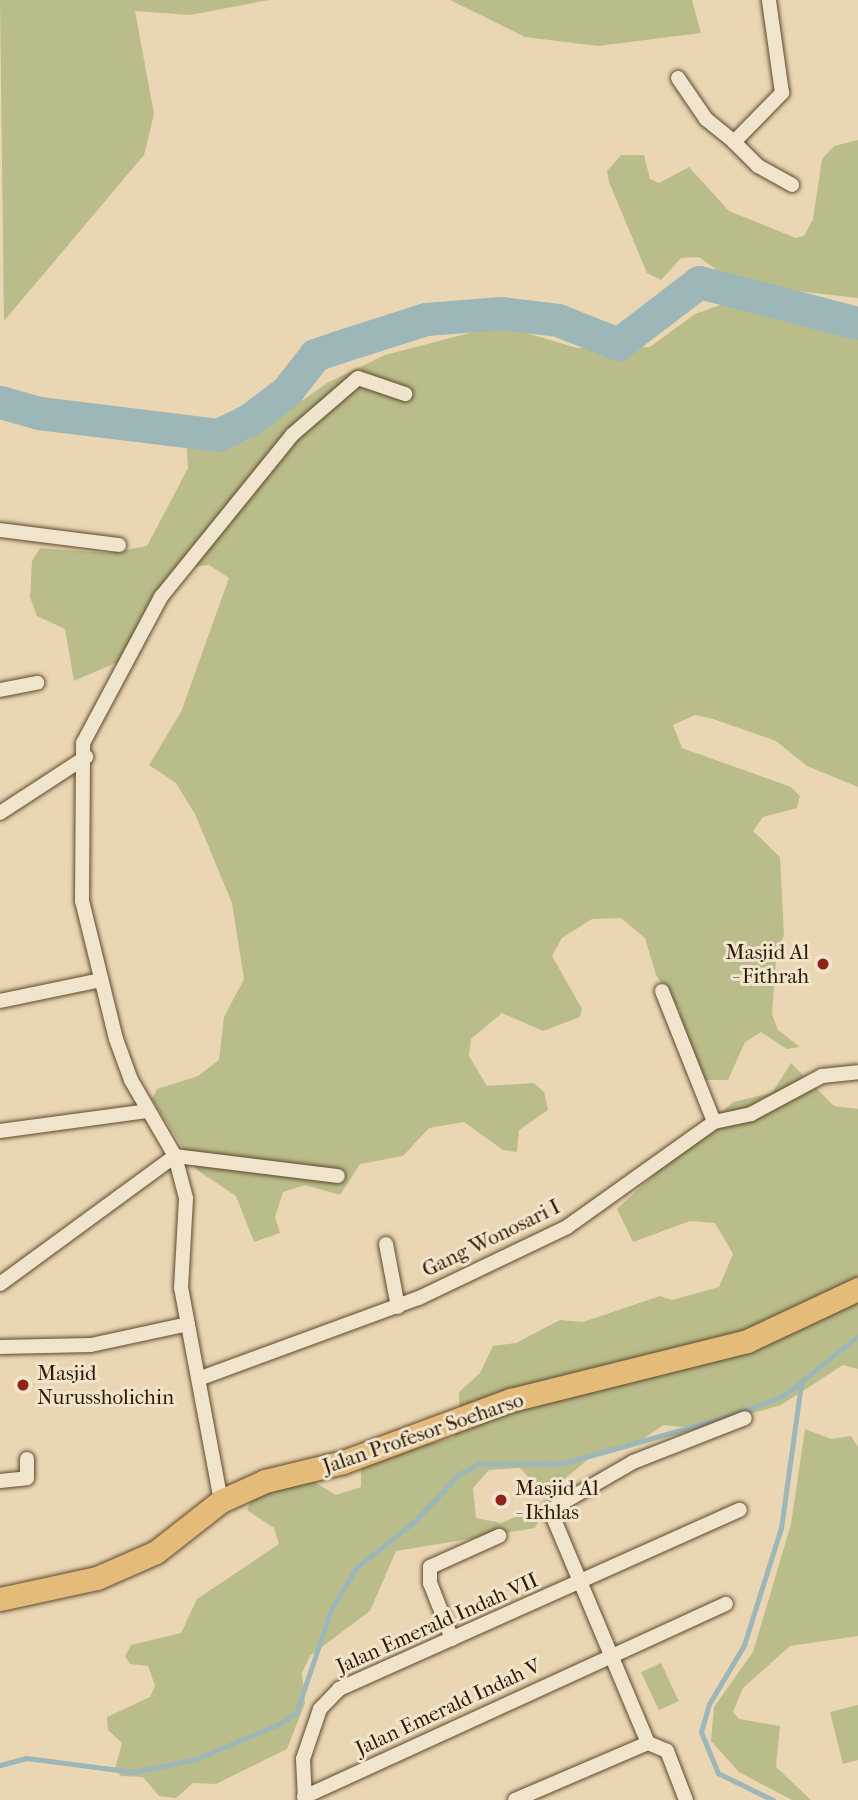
<!DOCTYPE html>
<html>
<head>
<meta charset="utf-8">
<style>
  body { margin:0 }
  #map { position:relative; width:858px; height:1800px; overflow:hidden; background:#ead6b2; font-family:"IM FELL French Canon",serif }
  div>[style] { position:absolute }
  [style*='--x'] { left:calc(var(--x)*1px); top:calc(var(--y)*1px); width:calc(var(--w)*1px); rotate:calc(var(--a)*1deg) }
  .green>* { inset:0; background:#babd8a; transform-origin:0 0 }
  .stream>* { height:5px; margin:-2.5px; padding:0 2.5px; transform-origin:2.5px; border-radius:2.5px; background:#9db6b8 }
  .river>* { height:33px; margin:-16.5px; padding:0 16.5px; transform-origin:16.5px; border-radius:16.5px; background:#9db6b8 }
  .roads { filter:drop-shadow(0 0 2px #5e492d) drop-shadow(0 0 2px #5e492d) }
  .minor>* { height:14px; margin:-7px; padding:0 7px; transform-origin:7px; border-radius:7px; background:#f1e4cd }
  .primary>* { height:23px; margin:-11.5px; padding:0 11.5px; transform-origin:11.5px; border-radius:11.5px; background:#e5bb79 }
  .dots>* { width:19px; height:19px; translate:-50% -50%; box-sizing:border-box; border:4px solid #f1e4cd; border-radius:50% }
  span { translate:-50% -50%; white-space:nowrap; text-align:center; line-height:1.15; -webkit-text-stroke:6px #f1e4cd; paint-order:stroke }
  .poi-label { font-size:21px; color:#301a01 }
  .right { translate:-100% -50%; text-align:right }
  .left { translate:0 -50%; text-align:left }
  .street-label { font-size:21px; color:#301a01 }
</style>
</head>
<body>
<div id="map">
  <div class="green">
    <div style="clip-path:polygon(0 0,269px 0,190px 15px,135px 11px,154px 114px,144px 155px,4px 321px)"></div>
    <div style="clip-path:polygon(450px 0,692px 0,701px 33px,598px 46px,525px 37px)"></div>
    <div style="clip-path:polygon(858px 140px,858px 298px,736px 284px,699px 257px,681px 258px,661px 280px,647px 273px,609px 182px,607px 171px,621px 155px,644px 155px,650px 179px,659px 183px,689px 167px,729px 211px,796px 238px,804px 236px,813px 219px,822px 159px,834px 146px)"></div>
    <div style="clip-path:polygon(731px 301px,858px 336px,858px 787px,807px 766px,776px 741px,713px 719px,695px 715px,673px 725px,682px 748px,791px 787px,800px 796px,797px 808px,763px 817px,753px 831px,780px 857px,784px 936px,777px 948px,772px 1014px,778px 1030px,800px 1047px,787px 1049px,761px 1032px,745px 1042px,728px 1080px,696px 1080px,682px 1063px,680px 1011px,656px 975px,645px 938px,621px 918px,592px 919px,562px 938px,552px 956px,582px 1009px,580px 1017px,543px 1031px,502px 1013px,471px 1039px,469px 1056px,487px 1086px,534px 1083px,544px 1092px,548px 1110px,519px 1130px,517px 1152px,503px 1150px,464px 1122px,429px 1128px,403px 1156px,360px 1164px,340px 1195px,305px 1185px,283px 1192px,275px 1217px,280px 1233px,254px 1242px,236px 1196px,197px 1170px,152px 1099px,157px 1089px,198px 1076px,219px 1060px,224px 1017px,244px 979px,232px 903px,195px 814px,176px 783px,149px 765px,181px 712px,229px 578px,209px 565px,175px 569px,120px 661px,74px 681px,65px 629px,37px 616px,30px 597px,32px 561px,40px 548px,109px 553px,147px 546px,188px 468px,186px 439px,246px 441px,327px 383px,385px 355px,500px 325px,577px 348px,650px 347px,695px 314px)"></div>
    <div style="clip-path:polygon(791px 1063px,834px 1106px,858px 1109px,858px 1369px,843px 1365px,781px 1405px,698px 1429px,664px 1425px,629px 1448px,592px 1456px,562px 1481px,537px 1486px,520px 1468px,489px 1470px,473px 1488px,476px 1518px,501px 1523px,535px 1509px,541px 1516px,535px 1528px,396px 1551px,370px 1611px,310px 1656px,302px 1673px,305px 1703px,287px 1749px,216px 1784px,193px 1783px,176px 1798px,159px 1796px,143px 1777px,121px 1776px,115px 1769px,122px 1743px,108px 1730px,107px 1717px,150px 1697px,155px 1686px,148px 1666px,130px 1664px,125px 1656px,131px 1645px,181px 1633px,197px 1599px,279px 1544px,274px 1528px,247px 1510px,253px 1494px,311px 1480px,336px 1495px,361px 1487px,361px 1461px,453px 1438px,460px 1428px,459px 1392px,480px 1373px,493px 1346px,516px 1343px,560px 1320px,583px 1322px,660px 1296px,672px 1300px,719px 1287px,733px 1254px,715px 1223px,690px 1221px,633px 1242px,617px 1209px,733px 1102px,772px 1093px)"></div>
    <div style="clip-path:polygon(805px 1429px,831px 1439px,851px 1436px,858px 1447px,858px 1636px,790px 1646px,743px 1688px,733px 1712px,739px 1719px,780px 1726px,776px 1767px,811px 1800px,792px 1800px,739px 1772px,711px 1741px,714px 1707px,753px 1652px,791px 1524px)"></div>
    <div style="left:661px;top:1663px;width:42px;height:22px;rotate:65deg"></div>
    <div style="clip-path:polygon(858px 1705px,858px 1760px,843px 1764px,830px 1712px)"></div>
  </div>
  <div class="stream">
    <div style="--x:0;--y:1765;--w:27;--a:-15"></div>
    <div style="--x:26;--y:1758;--w:109;--a:7.4"></div>
    <div style="--x:134;--y:1772;--w:63;--a:-11.8"></div>
    <div style="--x:196;--y:1759;--w:90;--a:-22.9"></div>
    <div style="--x:279;--y:1724;--w:20;--a:-33"></div>
    <div style="--x:296;--y:1713;--w:112;--a:-71.2"></div>
    <div style="--x:332;--y:1607;--w:47;--a:-58"></div>
    <div style="--x:357;--y:1567;--w:74;--a:-38.4"></div>
    <div style="--x:415;--y:1521;--w:63;--a:-46.9"></div>
    <div style="--x:458;--y:1475;--w:23;--a:-29"></div>
    <div style="--x:478;--y:1464;--w:86;--a:-0.7"></div>
    <div style="--x:564;--y:1463;--w:169;--a:-15.8"></div>
    <div style="--x:727;--y:1417;--w:60;--a:-20.6"></div>
    <div style="--x:783;--y:1396;--w:96;--a:-38.7"></div>
    <div style="--x:773;--y:1800;--w:61;--a:-153.9"></div>
    <div style="--x:718;--y:1773;--w:44;--a:-112.5"></div>
    <div style="--x:701;--y:1732;--w:29;--a:-74"></div>
    <div style="--x:709;--y:1704;--w:69;--a:-59.3"></div>
    <div style="--x:744;--y:1645;--w:123;--a:-72.5"></div>
    <div style="--x:781;--y:1528;--w:146;--a:-82.1"></div>
  </div>
  <div class="river">
    <div style="--x:0;--y:402;--w:41;--a:15.8"></div>
    <div style="--x:39;--y:413;--w:180;--a:7"></div>
    <div style="--x:218;--y:435;--w:34;--a:-26"></div>
    <div style="--x:249;--y:420;--w:48;--a:-37.3"></div>
    <div style="--x:287;--y:391;--w:46;--a:-52.1"></div>
    <div style="--x:315;--y:355;--w:24;--a:-19"></div>
    <div style="--x:338;--y:347;--w:92;--a:-17.7"></div>
    <div style="--x:426;--y:319;--w:75;--a:-4.6"></div>
    <div style="--x:501;--y:313;--w:57;--a:7"></div>
    <div style="--x:558;--y:320;--w:65;--a:21.8"></div>
    <div style="--x:618;--y:344;--w:102;--a:-37.4"></div>
    <div style="--x:699;--y:282;--w:164;--a:14.5"></div>
  </div>
  <div class="roads">
    <div class="minor">
      <div style="--x:678;--y:78;--w:50;--a:55.7"></div>
      <div style="--x:706;--y:119;--w:36;--a:39"></div>
      <div style="--x:734;--y:142;--w:69;--a:-45.6"></div>
      <div style="--x:782;--y:93;--w:94;--a:-98"></div>
      <div style="--x:734;--y:142;--w:34;--a:45"></div>
      <div style="--x:758;--y:166;--w:39;--a:29"></div>
      <div style="--x:0;--y:530;--w:120;--a:7.2"></div>
      <div style="--x:0;--y:690;--w:38;--a:-11"></div>
      <div style="--x:0;--y:813;--w:103;--a:-33.1"></div>
      <div style="--x:662;--y:991;--w:141;--a:68.3"></div>
      <div style="--x:0;--y:1001;--w:103;--a:-11.7"></div>
      <div style="--x:0;--y:1131;--w:148;--a:-7.7"></div>
      <div style="--x:386;--y:1244;--w:64;--a:79.2"></div>
      <div style="--x:0;--y:1284;--w:217;--a:-36.2"></div>
      <div style="--x:175;--y:1156;--w:164;--a:7"></div>
      <div style="--x:0;--y:1347;--w:91;--a:-1.3"></div>
      <div style="--x:91;--y:1345;--w:99;--a:-12.2"></div>
      <div style="--x:201;--y:1378;--w:232;--a:-20.2"></div>
      <div style="--x:419;--y:1298;--w:164;--a:-25.6"></div>
      <div style="--x:567;--y:1227;--w:181;--a:-35.5"></div>
      <div style="--x:714;--y:1122;--w:38;--a:-12"></div>
      <div style="--x:751;--y:1114;--w:81;--a:-28.2"></div>
      <div style="--x:822;--y:1076;--w:36;--a:-6"></div>
      <div style="--x:0;--y:1481;--w:27;--a:-6"></div>
      <div style="--x:27;--y:1478;--w:19;--a:-90"></div>
      <div style="--x:221;--y:1501;--w:217;--a:-100.6"></div>
      <div style="--x:181;--y:1288;--w:90;--a:-86.8"></div>
      <div style="--x:186;--y:1198;--w:43;--a:-104.7"></div>
      <div style="--x:175;--y:1156;--w:88;--a:-120.1"></div>
      <div style="--x:131;--y:1080;--w:44;--a:-110.1"></div>
      <div style="--x:116;--y:1039;--w:142;--a:-103.8"></div>
      <div style="--x:82;--y:901;--w:158;--a:-89.6"></div>
      <div style="--x:83;--y:743;--w:166;--a:-61.9"></div>
      <div style="--x:161;--y:597;--w:208;--a:-51"></div>
      <div style="--x:292;--y:435;--w:87;--a:-40.8"></div>
      <div style="--x:358;--y:378;--w:50;--a:18.8"></div>
      <div style="--x:452;--y:1639;--w:60;--a:-111.4"></div>
      <div style="--x:430;--y:1583;--w:16;--a:-90"></div>
      <div style="--x:430;--y:1567;--w:76;--a:-24.2"></div>
      <div style="--x:304;--y:1797;--w:464;--a:-24.6"></div>
      <div style="--x:305;--y:1800;--w:41;--a:-92.8"></div>
      <div style="--x:303;--y:1759;--w:53;--a:-71.2"></div>
      <div style="--x:320;--y:1709;--w:28;--a:-46"></div>
      <div style="--x:339;--y:1689;--w:439;--a:-24.1"></div>
      <div style="--x:515;--y:1800;--w:145;--a:-23.2"></div>
      <div style="--x:686;--y:1800;--w:53;--a:-111.2"></div>
      <div style="--x:667;--y:1751;--w:21;--a:-157"></div>
      <div style="--x:648;--y:1743;--w:253;--a:-112.8"></div>
      <div style="--x:550;--y:1510;--w:96;--a:-30"></div>
      <div style="--x:633;--y:1462;--w:120;--a:-21.4"></div>
    </div>
    <div class="primary">
      <div style="--x:0;--y:1599;--w:99;--a:-12.2"></div>
      <div style="--x:97;--y:1578;--w:64;--a:-23.8"></div>
      <div style="--x:156;--y:1552;--w:83;--a:-38.1"></div>
      <div style="--x:221;--y:1501;--w:48;--a:-24.4"></div>
      <div style="--x:265;--y:1481;--w:80;--a:-13.7"></div>
      <div style="--x:343;--y:1462;--w:179;--a:-20.3"></div>
      <div style="--x:511;--y:1400;--w:243;--a:-14"></div>
      <div style="--x:747;--y:1341;--w:123;--a:-25.1"></div>
    </div>
  </div>
  <div class="dots">
    <div style="left:823px;top:964px;background:#8f2418"></div>
    <div style="left:23px;top:1385px;background:#8f2418"></div>
    <div style="left:501px;top:1500px;background:#8f2418"></div>
  </div>
  <div class="poi-label">
    <span class="right" style="left:809px;top:964px">Masjid Al<br>- Fithrah</span>
    <span class="left" style="left:37px;top:1385px">Masjid<br>Nurussholichin</span>
    <span class="left" style="left:515px;top:1500px">Masjid Al<br>- Ikhlas</span>
  </div>
  <div class="street-label">
    <span style="left:491px;top:1238px;rotate:-26deg">Gang Wonosari I</span>
    <span style="left:423px;top:1433px;rotate:-19deg">Jalan Profesor Soeharso</span>
    <span style="left:437px;top:1623px;rotate:-24deg">Jalan Emerald Indah VII</span>
    <span style="left:448px;top:1707px;rotate:-25deg">Jalan Emerald Indah V</span>
  </div>
</div>
</body>
</html>
